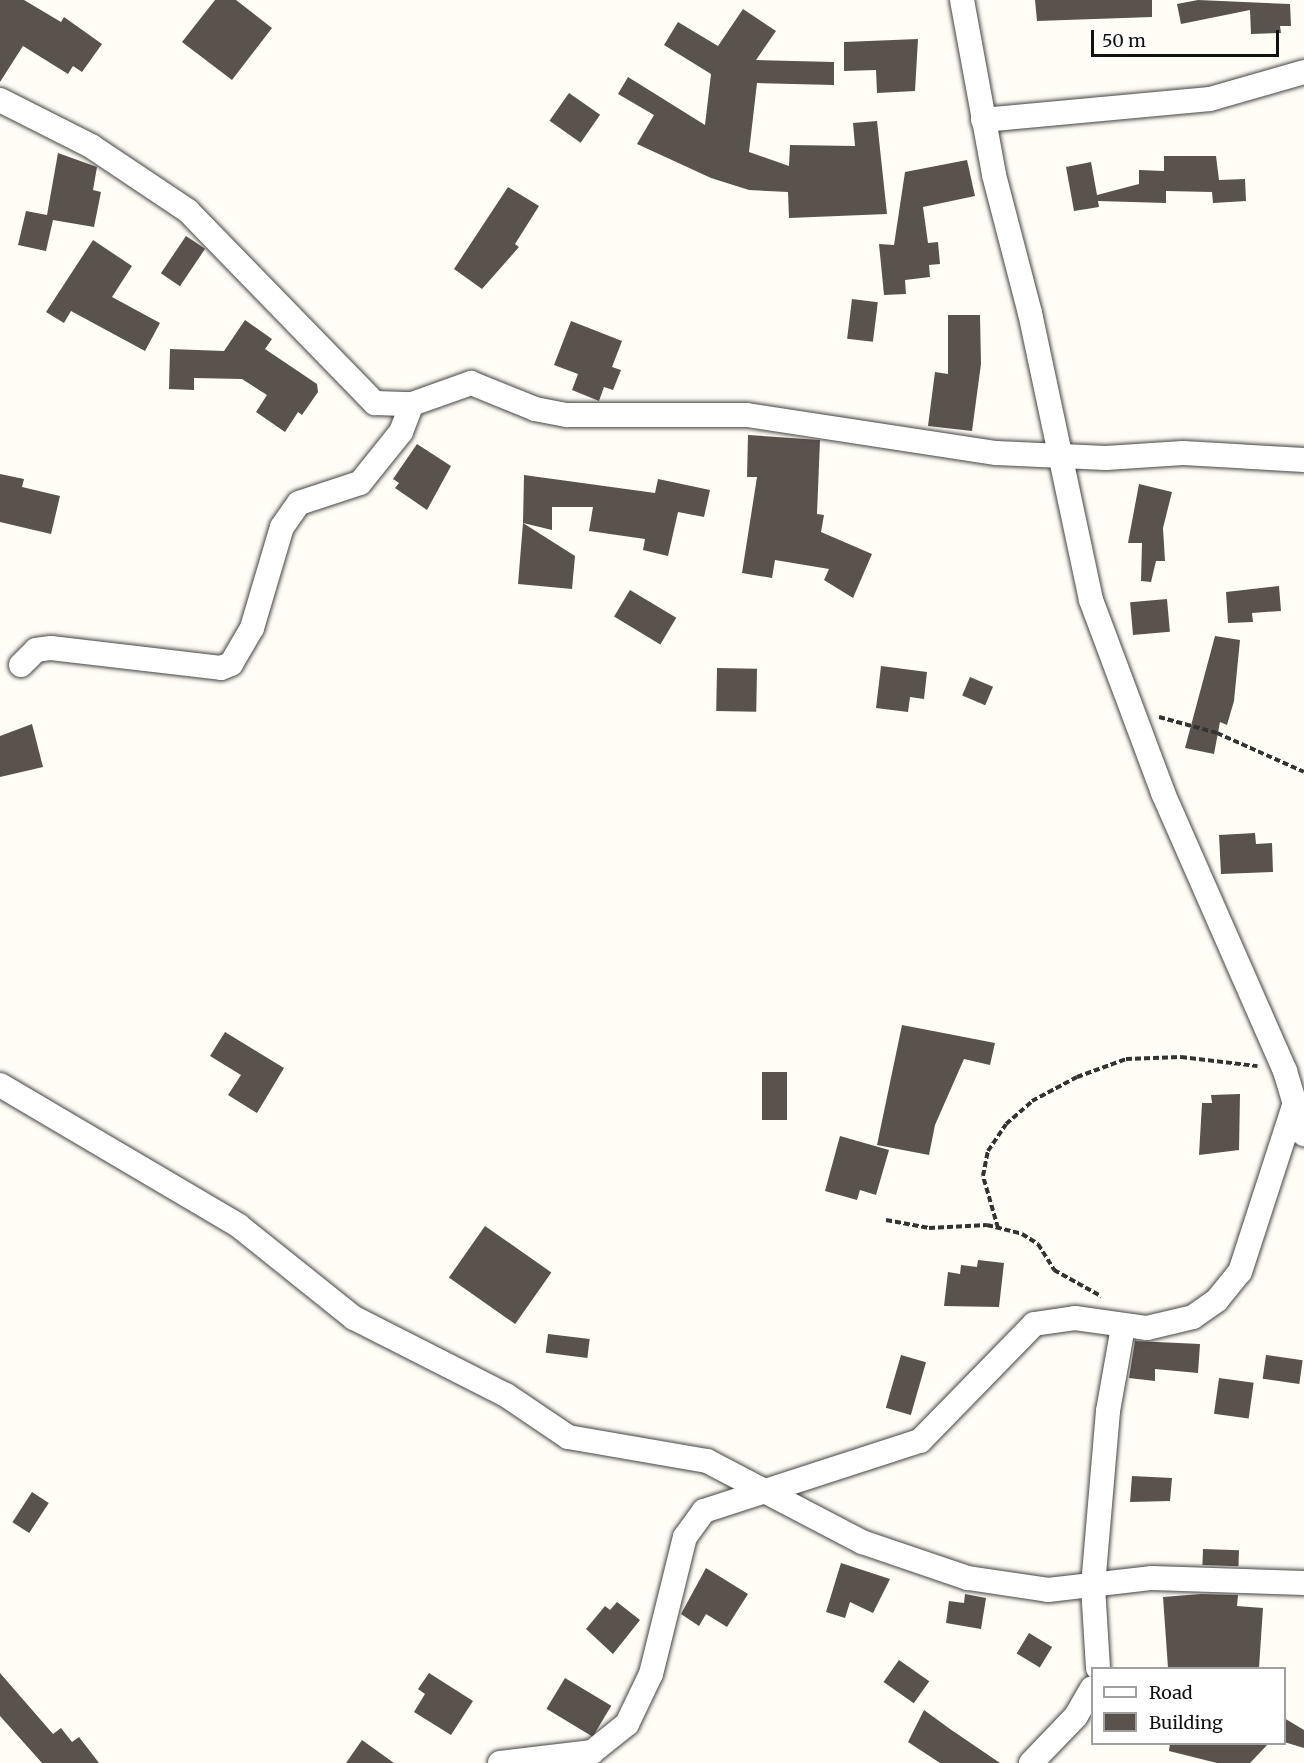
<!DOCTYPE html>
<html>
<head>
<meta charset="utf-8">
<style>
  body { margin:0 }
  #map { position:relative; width:1304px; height:1763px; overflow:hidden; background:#fffdf5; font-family:Merriweather,serif }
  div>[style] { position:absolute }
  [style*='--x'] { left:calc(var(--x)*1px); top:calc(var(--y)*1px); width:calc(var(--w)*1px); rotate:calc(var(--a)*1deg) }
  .building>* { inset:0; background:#5a524d; transform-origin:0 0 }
  .path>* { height:4px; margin-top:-2px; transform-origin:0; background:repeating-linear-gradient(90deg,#333 0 6px,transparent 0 9px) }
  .roads { filter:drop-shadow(0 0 2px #444) drop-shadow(0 0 2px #444) }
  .street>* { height:24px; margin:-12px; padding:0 12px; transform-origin:12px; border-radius:12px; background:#fff }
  span { translate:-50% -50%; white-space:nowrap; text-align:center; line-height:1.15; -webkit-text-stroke:6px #fff; paint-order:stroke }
  .legend { position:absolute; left:1091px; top:1667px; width:195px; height:78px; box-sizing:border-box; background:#fff; border:2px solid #a0a0a0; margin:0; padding:8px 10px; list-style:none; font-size:18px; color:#111 }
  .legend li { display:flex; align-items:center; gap:12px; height:30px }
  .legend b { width:30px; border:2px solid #a0a0a0 }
  .scale { position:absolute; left:1091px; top:30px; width:188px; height:27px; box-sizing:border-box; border:3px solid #111; border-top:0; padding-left:8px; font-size:18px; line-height:21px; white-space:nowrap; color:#111; -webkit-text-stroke:4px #fff; paint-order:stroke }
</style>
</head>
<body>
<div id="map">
  <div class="building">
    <div style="clip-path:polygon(0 0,24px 0,61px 22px,64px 17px,102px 44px,82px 72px,73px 66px,68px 74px,23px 46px,0 82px)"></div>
    <div style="clip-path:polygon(215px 0,236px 0,272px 28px,232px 80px,182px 42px)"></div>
    <div style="clip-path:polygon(1035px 0,1152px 0,1152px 17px,1037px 21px)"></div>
    <div style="clip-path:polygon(1198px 0,1290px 4px,1291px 26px,1280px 26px,1281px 33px,1251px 34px,1250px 10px,1181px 24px,1177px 4px)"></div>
    <div style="clip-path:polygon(743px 9px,776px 31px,756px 60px,834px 62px,834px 85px,757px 83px,749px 152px,789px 166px,790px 145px,855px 146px,853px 123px,877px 121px,887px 214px,789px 218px,788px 192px,749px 190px,711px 178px,637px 144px,654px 115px,618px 94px,628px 77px,705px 125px,711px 74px,664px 45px,678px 22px,718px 46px)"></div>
    <div style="clip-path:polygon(918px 39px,915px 91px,877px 93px,876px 70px,844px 71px,844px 42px)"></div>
    <div style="left:569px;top:93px;width:38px;height:34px;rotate:35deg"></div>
    <div style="clip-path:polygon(58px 153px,97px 167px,93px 190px,101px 192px,94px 227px,53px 220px,46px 251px,18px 245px,26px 211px,47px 215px)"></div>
    <div style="clip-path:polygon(1164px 156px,1216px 156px,1219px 180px,1245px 179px,1246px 201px,1213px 203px,1212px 192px,1166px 191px,1166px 203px,1098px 201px,1099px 207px,1074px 211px,1066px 167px,1091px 162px,1097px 195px,1139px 184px,1139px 170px,1164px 171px)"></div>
    <div style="clip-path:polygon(967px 160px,975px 196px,923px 207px,928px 243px,938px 242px,940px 264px,929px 265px,930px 277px,905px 280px,906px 294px,884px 295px,879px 244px,894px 245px,905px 172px)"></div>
    <div style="clip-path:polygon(508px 187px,539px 206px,515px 244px,519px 247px,482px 289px,454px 269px)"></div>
    <div style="left:186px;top:236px;width:23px;height:45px;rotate:34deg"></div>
    <div style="clip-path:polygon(93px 240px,132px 266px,112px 297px,160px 323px,145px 351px,71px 311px,64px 323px,46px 312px)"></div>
    <div style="left:852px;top:299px;width:26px;height:40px;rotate:7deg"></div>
    <div style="clip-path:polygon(948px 315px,980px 315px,981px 364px,972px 431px,928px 426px,935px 372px,948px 374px)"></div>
    <div style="clip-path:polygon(245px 320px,272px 339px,265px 349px,317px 384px,318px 392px,302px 415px,298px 412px,285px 432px,256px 412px,267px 395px,242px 379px,194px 378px,194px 390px,169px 389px,170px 349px,224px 351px)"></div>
    <div style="clip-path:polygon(571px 321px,622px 341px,612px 367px,621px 370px,613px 390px,604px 387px,599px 401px,572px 390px,578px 374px,554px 365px)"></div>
    <div style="clip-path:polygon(748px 435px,820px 440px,817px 514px,824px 515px,821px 532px,872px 554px,853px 598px,824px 580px,829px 569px,775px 560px,772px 578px,742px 573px,757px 477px,747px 477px)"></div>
    <div style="clip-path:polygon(417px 444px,451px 466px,427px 510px,395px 488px,399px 483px,393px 479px)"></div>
    <div style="clip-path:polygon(0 474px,24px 479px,22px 487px,60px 496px,51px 534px,0 522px)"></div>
    <div style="clip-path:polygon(524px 475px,655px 493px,658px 479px,710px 490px,704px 517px,678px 512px,668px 556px,643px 550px,645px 539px,589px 531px,593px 507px,552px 507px,552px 530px,523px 523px)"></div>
    <div style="clip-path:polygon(1139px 484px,1172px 492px,1163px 528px,1165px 561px,1156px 561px,1151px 582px,1141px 581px,1142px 543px,1128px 543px)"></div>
    <div style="clip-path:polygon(523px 523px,575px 556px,572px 589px,518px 584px)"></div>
    <div style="clip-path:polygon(1279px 586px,1281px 611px,1252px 613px,1253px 622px,1228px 623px,1226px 592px)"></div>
    <div style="left:630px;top:590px;width:54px;height:31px;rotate:31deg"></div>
    <div style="left:1167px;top:599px;width:33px;height:37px;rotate:85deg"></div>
    <div style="clip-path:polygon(1215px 636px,1240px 640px,1234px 701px,1227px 725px,1220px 722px,1214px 754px,1185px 748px)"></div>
    <div style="clip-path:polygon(881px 666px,927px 672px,924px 699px,910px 697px,908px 712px,876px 708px)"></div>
    <div style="left:717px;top:668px;width:40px;height:43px;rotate:1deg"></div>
    <div style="left:970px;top:677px;width:25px;height:20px;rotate:23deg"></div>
    <div style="clip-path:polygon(32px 724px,43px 767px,0 777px,0 736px)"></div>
    <div style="clip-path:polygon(1255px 833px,1256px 844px,1272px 843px,1273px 872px,1221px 874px,1219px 835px)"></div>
    <div style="clip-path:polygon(902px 1025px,995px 1043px,990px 1065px,964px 1059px,935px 1125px,929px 1155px,877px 1145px)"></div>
    <div style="clip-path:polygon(225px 1032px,284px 1068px,257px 1113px,228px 1095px,241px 1075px,210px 1056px)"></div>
    <div style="left:762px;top:1072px;width:25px;height:48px"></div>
    <div style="clip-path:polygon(1240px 1094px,1239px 1150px,1199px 1155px,1202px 1103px,1212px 1103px,1211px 1095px)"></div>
    <div style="clip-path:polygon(840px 1136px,889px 1150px,876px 1195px,860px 1190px,857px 1200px,825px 1191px)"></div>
    <div style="left:485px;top:1226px;width:81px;height:63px;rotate:35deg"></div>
    <div style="clip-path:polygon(978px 1260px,1004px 1263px,999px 1307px,944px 1306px,948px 1272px,960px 1274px,961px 1265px,977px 1267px)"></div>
    <div style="left:548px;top:1334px;width:42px;height:19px;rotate:7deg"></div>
    <div style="clip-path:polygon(1135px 1341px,1200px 1344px,1198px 1373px,1155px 1369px,1155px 1381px,1129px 1378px)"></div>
    <div style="left:901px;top:1355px;width:26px;height:55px;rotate:16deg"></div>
    <div style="left:1266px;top:1355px;width:37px;height:24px;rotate:8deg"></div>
    <div style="left:1219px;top:1378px;width:35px;height:36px;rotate:8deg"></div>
    <div style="clip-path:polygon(1132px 1476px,1172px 1478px,1170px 1501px,1130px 1502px)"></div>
    <div style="left:32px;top:1492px;width:20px;height:36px;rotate:33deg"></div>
    <div style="left:1203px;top:1549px;width:36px;height:16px;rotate:2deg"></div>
    <div style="clip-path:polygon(841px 1563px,890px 1579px,873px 1613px,850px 1602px,845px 1618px,826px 1612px)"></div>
    <div style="clip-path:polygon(706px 1568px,748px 1594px,727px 1627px,706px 1614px,699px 1626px,681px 1614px)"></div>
    <div style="clip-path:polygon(965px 1594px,986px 1598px,981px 1629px,946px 1623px,949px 1601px,964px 1603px)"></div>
    <div style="clip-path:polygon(1201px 1594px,1238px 1595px,1237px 1606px,1263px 1608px,1259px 1668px,1168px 1668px,1163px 1597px)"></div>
    <div style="clip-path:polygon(617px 1602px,640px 1620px,613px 1654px,586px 1629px,605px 1606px,610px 1610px)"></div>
    <div style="left:1029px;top:1633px;width:27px;height:24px;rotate:31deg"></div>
    <div style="left:899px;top:1660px;width:37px;height:27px;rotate:35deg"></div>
    <div style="clip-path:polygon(0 1673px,53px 1734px,61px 1728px,72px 1742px,79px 1737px,99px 1763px,42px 1763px,0 1716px)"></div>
    <div style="clip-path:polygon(429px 1673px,473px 1701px,451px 1735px,414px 1712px,425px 1694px,418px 1689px)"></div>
    <div style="left:565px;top:1678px;width:54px;height:36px;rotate:31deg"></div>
    <div style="clip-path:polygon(924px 1710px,950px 1729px,1000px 1763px,940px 1763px,908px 1742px)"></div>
    <div style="clip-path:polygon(1284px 1718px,1304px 1730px,1304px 1748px,1284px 1742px)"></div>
    <div style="clip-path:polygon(362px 1740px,394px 1763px,346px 1763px)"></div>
    <div style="clip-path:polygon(1170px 1743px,1269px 1743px,1250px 1763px,1217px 1763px,1169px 1751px)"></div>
  </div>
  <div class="path">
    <div style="--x:1159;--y:717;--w:60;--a:15.4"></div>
    <div style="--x:1217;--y:733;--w:95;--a:24.1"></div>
    <div style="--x:886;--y:1220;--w:44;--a:10.5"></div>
    <div style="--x:929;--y:1228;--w:58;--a:-3"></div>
    <div style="--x:987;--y:1225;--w:36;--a:14"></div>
    <div style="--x:1022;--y:1234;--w:19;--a:32"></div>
    <div style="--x:1038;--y:1244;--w:31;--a:58"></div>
    <div style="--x:1054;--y:1270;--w:54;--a:29"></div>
    <div style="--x:998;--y:1228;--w:54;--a:-106.1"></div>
    <div style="--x:983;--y:1176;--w:25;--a:-79"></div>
    <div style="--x:988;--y:1151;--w:32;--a:-56"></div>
    <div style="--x:1006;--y:1124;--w:35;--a:-41"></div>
    <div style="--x:1032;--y:1101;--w:51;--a:-28.1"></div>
    <div style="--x:1077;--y:1077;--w:52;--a:-20.2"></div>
    <div style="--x:1126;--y:1059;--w:55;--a:-2.1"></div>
    <div style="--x:1181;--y:1057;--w:77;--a:6.8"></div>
  </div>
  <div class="roads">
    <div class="street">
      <div style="--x:962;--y:0;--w:178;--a:79.6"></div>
      <div style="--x:994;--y:175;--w:143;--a:75.4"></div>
      <div style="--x:1030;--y:313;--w:293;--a:78"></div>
      <div style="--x:1091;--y:600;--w:206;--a:69.5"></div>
      <div style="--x:1163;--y:793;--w:304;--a:66.3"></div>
      <div style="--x:1285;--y:1071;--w:66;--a:73.2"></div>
      <div style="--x:0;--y:100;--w:102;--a:26.8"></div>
      <div style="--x:91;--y:146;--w:117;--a:33.8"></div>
      <div style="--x:188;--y:211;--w:268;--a:45.8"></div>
      <div style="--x:375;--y:403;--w:37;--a:2"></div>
      <div style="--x:412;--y:404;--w:63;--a:-19.6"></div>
      <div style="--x:471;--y:383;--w:69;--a:22.1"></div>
      <div style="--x:535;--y:409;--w:33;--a:11"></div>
      <div style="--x:567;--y:415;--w:180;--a:0"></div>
      <div style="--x:747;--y:415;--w:252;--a:8.7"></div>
      <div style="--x:996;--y:453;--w:110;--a:2.6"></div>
      <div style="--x:1106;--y:458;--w:77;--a:-3.7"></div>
      <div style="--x:1183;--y:453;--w:121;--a:3.3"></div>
      <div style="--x:983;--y:120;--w:228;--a:-5.3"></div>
      <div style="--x:1210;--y:99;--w:98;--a:-16"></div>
      <div style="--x:21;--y:665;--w:21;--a:-45"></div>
      <div style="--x:36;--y:650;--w:15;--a:-8"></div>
      <div style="--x:51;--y:648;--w:171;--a:6.7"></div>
      <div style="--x:221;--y:668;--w:11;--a:-22"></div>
      <div style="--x:231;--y:664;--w:42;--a:-59.7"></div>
      <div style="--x:252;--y:628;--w:105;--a:-73.5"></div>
      <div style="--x:282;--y:527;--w:29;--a:-55"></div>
      <div style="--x:299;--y:503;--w:64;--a:-18.2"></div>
      <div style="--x:360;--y:483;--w:65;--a:-51.2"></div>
      <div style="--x:401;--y:432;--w:30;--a:-69"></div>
      <div style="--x:0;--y:1085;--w:277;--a:30.5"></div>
      <div style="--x:239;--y:1226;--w:147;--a:38.7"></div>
      <div style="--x:354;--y:1318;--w:170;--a:26.9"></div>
      <div style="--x:506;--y:1395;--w:75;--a:34.1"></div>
      <div style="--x:568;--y:1437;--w:141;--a:9.8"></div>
      <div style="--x:707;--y:1461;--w:175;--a:27.6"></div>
      <div style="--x:862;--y:1542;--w:112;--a:18.8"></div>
      <div style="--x:968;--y:1578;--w:81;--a:8.5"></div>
      <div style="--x:1048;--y:1590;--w:105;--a:-6.6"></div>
      <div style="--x:1152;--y:1578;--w:152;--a:1.9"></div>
      <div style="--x:1098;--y:1668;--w:82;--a:-93.5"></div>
      <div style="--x:1093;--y:1586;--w:176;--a:-85.1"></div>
      <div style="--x:1108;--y:1411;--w:85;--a:-79.9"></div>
      <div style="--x:500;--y:1763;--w:93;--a:-6.8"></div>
      <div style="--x:592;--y:1752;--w:45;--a:-38.7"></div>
      <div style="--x:627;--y:1724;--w:55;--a:-64.4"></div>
      <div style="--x:651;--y:1674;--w:141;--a:-76.1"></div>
      <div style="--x:685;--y:1537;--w:32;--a:-54"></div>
      <div style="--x:704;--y:1511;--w:227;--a:-18"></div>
      <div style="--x:920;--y:1441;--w:163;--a:-45.7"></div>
      <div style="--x:1034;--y:1324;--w:41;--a:-8.3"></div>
      <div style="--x:1075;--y:1318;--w:73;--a:7.9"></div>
      <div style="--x:1147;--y:1328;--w:47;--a:-13.4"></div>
      <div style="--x:1193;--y:1317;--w:29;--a:-35"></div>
      <div style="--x:1217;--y:1300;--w:36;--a:-51"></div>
      <div style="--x:1240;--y:1272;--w:175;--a:-72"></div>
      <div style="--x:1031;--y:1763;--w:65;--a:-46.2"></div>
      <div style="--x:1076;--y:1716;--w:32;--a:-60"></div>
    </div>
  </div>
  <ul class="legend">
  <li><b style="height:8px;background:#fff"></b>Road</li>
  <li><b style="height:16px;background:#5a524d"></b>Building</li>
  </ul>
  <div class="scale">50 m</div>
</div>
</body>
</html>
